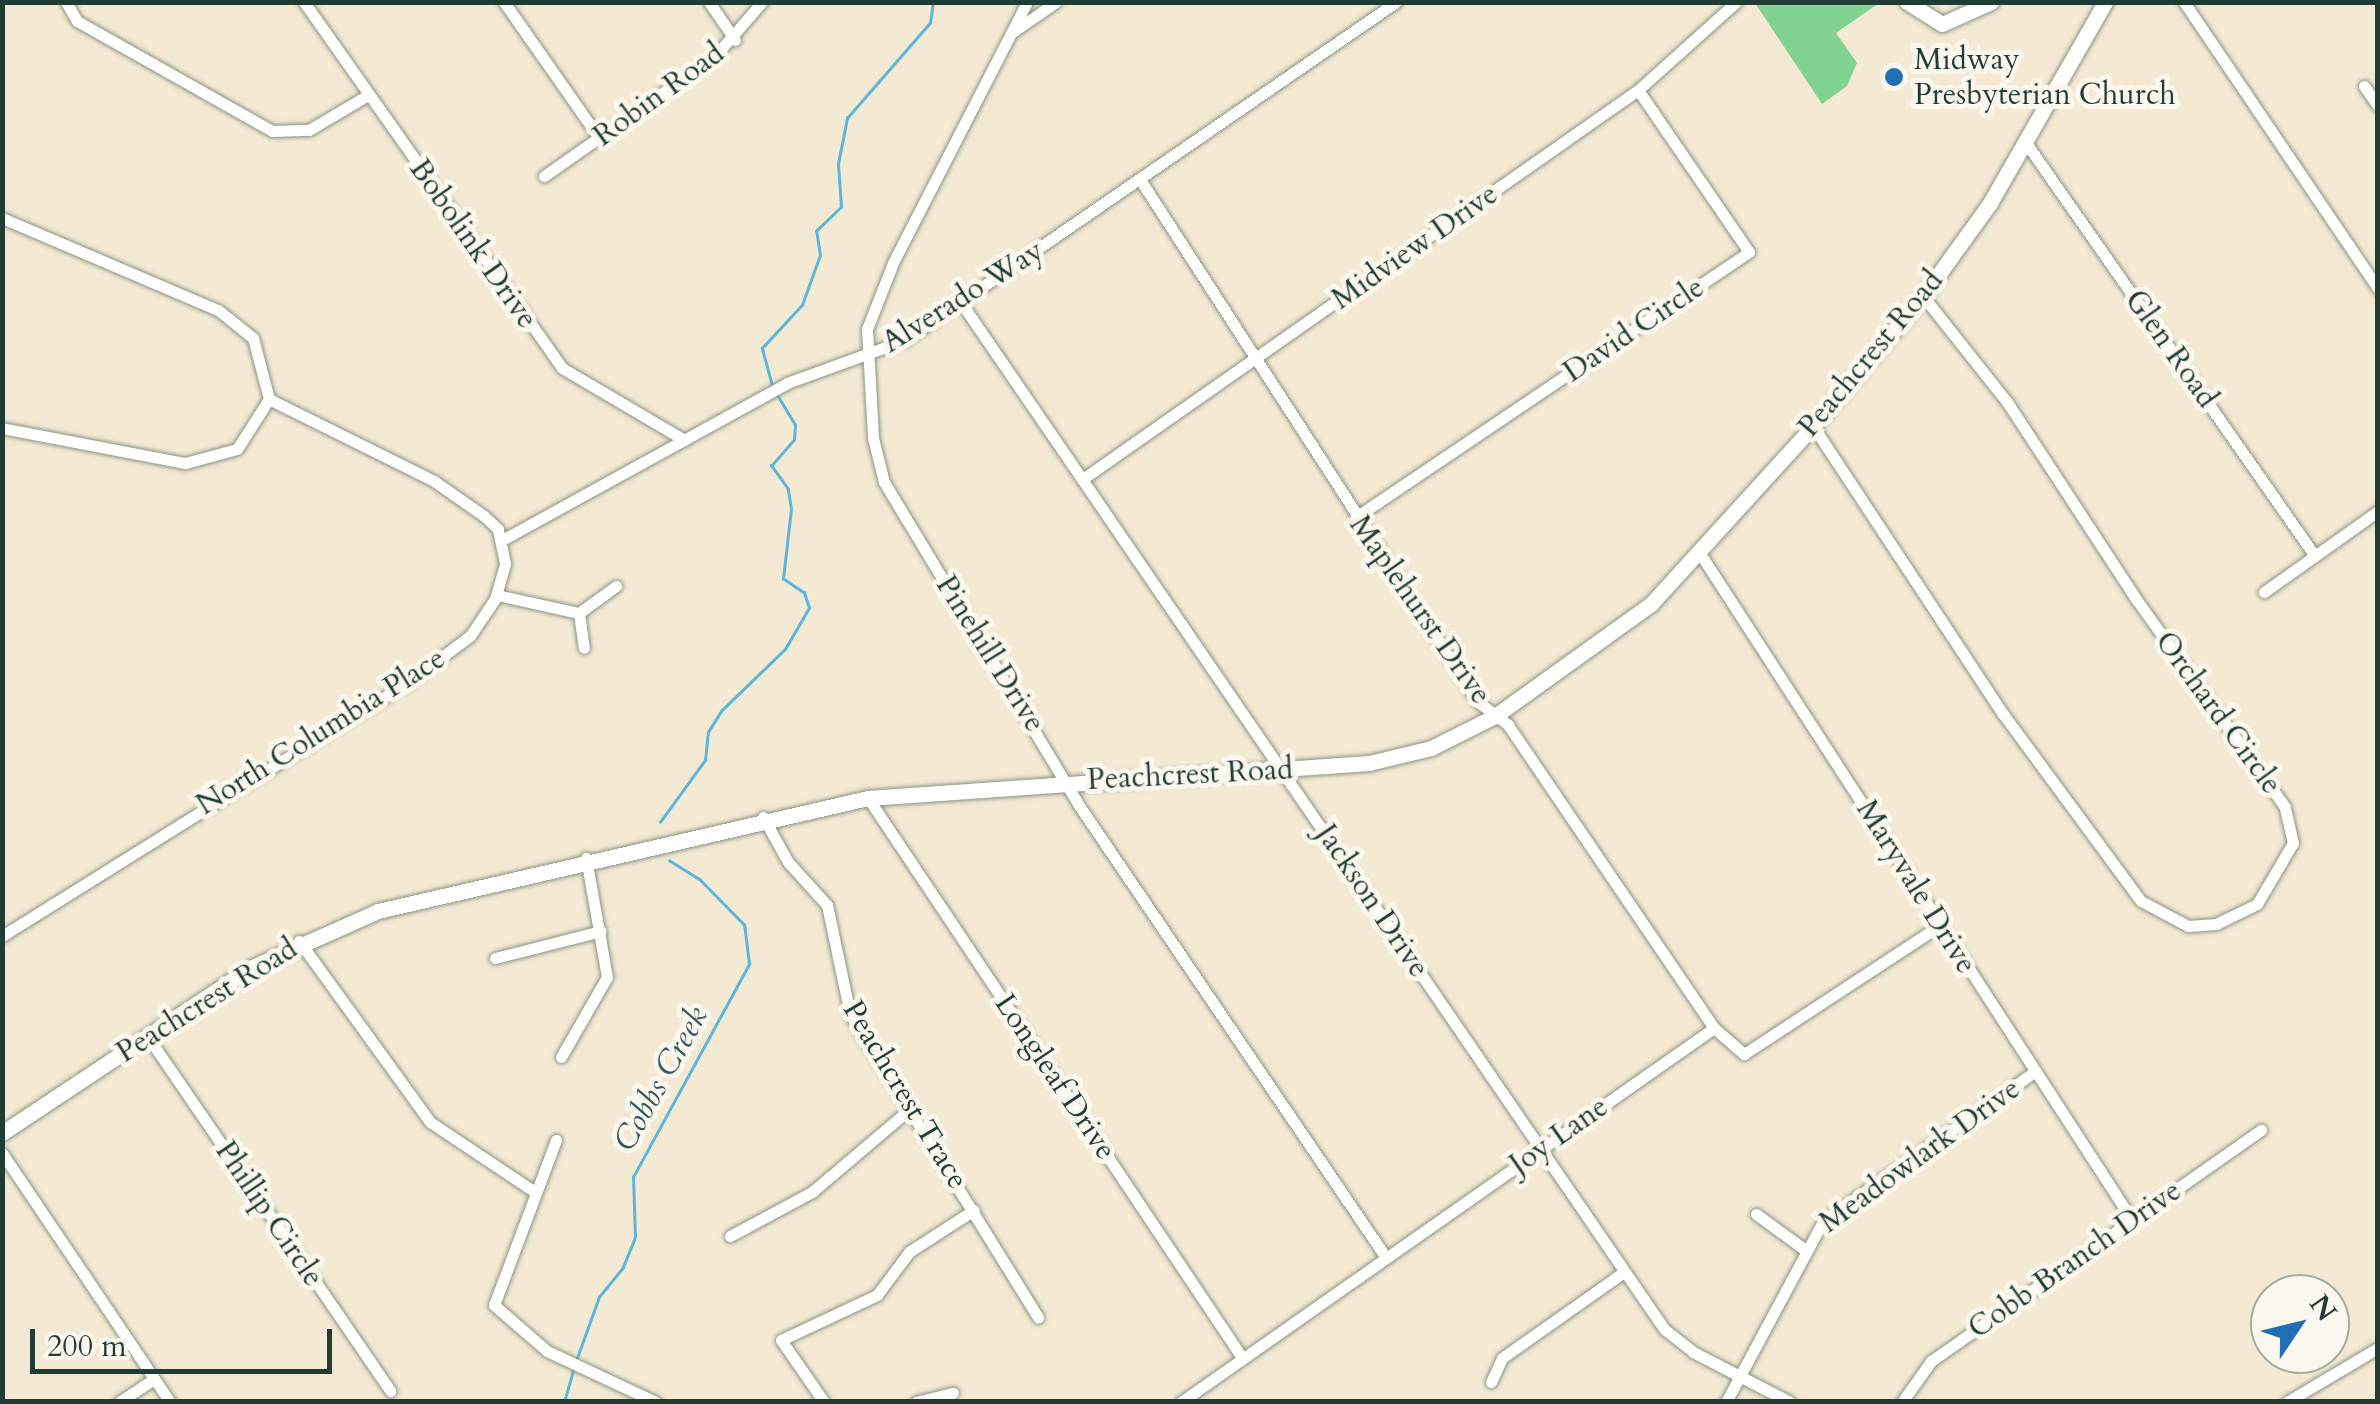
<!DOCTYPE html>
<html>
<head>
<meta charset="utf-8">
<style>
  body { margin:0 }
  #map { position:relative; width:2380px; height:1404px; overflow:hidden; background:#f4ead3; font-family:Cardo,serif }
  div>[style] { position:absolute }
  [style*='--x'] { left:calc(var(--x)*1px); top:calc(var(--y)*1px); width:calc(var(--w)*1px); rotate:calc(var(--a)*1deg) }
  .green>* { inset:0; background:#82d292 }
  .stream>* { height:2.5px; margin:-1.25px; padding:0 1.25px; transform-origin:1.25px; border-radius:1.25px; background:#5db5da }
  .roads { filter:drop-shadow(0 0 2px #8a9484) drop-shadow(0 0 2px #8a9484) }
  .street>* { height:11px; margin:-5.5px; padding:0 5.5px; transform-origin:5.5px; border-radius:5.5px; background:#fff }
  .secondary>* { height:15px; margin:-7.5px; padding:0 7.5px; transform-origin:7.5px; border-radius:7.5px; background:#fff }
  .dots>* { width:28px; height:28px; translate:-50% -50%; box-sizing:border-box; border:5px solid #fbf7ec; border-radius:50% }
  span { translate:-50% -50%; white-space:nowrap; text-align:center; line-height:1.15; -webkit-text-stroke:10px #fbf7ec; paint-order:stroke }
  .poi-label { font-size:30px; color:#1f3d34 }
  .left { translate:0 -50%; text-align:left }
  .street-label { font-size:30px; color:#1f3d34 }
  .water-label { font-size:32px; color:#2e5b5e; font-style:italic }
  .frame { position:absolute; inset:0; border:5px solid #1f3d34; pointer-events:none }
  .north { position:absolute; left:2250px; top:1274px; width:100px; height:100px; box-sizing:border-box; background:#fbf7ec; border:2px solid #a3ada2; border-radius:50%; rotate:55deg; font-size:28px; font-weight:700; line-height:40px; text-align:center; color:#1f3d34 }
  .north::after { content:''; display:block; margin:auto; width:35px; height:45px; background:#1f6fb2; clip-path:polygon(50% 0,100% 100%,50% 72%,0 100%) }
  .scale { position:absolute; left:30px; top:1329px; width:302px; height:45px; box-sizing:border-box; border:5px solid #1f3d34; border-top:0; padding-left:12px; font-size:30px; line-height:35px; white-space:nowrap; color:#1f3d34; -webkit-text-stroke:8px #fbf7ec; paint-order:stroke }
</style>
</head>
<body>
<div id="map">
  <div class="green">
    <div style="clip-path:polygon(1755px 3px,1879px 3px,1836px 33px,1857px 63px,1847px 86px,1822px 104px)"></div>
  </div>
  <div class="stream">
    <div style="--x:772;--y:386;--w:39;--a:-105"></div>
    <div style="--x:762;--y:348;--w:59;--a:-47.1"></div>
    <div style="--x:802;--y:305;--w:53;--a:-70.2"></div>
    <div style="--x:820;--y:255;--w:24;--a:-99"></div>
    <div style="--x:816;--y:231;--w:35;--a:-44"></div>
    <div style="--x:841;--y:207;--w:43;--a:-94"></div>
    <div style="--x:838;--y:164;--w:47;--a:-78.9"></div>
    <div style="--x:847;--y:118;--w:126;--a:-48.9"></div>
    <div style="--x:930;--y:23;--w:21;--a:-82"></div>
    <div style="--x:660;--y:822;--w:77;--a:-54"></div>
    <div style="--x:705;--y:760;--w:28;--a:-84"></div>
    <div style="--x:708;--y:732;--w:25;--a:-58"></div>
    <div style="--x:721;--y:711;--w:89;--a:-44.1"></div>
    <div style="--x:785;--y:649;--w:48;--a:-59.7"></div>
    <div style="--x:809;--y:608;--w:16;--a:-108"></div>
    <div style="--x:804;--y:593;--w:25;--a:-146"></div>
    <div style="--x:783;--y:579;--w:70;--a:-83.5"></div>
    <div style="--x:791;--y:509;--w:20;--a:-99"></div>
    <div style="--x:788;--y:489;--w:29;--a:-126"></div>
    <div style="--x:771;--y:466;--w:35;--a:-49"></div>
    <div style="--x:794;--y:440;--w:15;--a:-86"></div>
    <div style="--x:795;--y:425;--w:37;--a:-121"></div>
    <div style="--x:577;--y:1358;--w:65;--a:-70.2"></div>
    <div style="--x:599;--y:1297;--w:38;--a:-51"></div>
    <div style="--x:623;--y:1267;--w:32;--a:-68"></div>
    <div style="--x:635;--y:1237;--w:60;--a:-91.9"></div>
    <div style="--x:633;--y:1177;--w:243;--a:-61.4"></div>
    <div style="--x:749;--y:964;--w:39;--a:-97"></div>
    <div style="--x:744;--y:925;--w:63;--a:-134.4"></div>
    <div style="--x:700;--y:880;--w:36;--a:-148"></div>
    <div style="--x:564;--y:1402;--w:32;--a:-74"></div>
  </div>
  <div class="roads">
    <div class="street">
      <div style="--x:66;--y:2;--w:22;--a:60"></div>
      <div style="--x:77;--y:21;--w:224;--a:29.4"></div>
      <div style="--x:272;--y:131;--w:37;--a:-2"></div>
      <div style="--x:309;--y:130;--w:69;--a:-30.7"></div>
      <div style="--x:304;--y:2;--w:448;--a:54.8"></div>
      <div style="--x:562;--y:368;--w:142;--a:30.5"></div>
      <div style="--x:504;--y:2;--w:167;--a:55"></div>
      <div style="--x:709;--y:2;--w:46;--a:55.6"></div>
      <div style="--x:1027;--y:2;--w:293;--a:117.2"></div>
      <div style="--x:893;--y:263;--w:71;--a:111.5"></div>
      <div style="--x:867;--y:329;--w:109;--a:86.8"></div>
      <div style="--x:873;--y:438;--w:45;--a:76"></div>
      <div style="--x:884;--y:482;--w:376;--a:58.9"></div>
      <div style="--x:1078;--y:804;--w:546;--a:55.82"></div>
      <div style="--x:2184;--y:2;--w:346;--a:55.9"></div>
      <div style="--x:1014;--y:31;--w:51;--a:-34.6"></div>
      <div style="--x:2364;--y:86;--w:24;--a:55"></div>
      <div style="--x:2026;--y:143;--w:504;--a:55.02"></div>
      <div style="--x:544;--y:176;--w:209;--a:-35.1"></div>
      <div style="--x:715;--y:56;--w:72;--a:-49"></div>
      <div style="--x:1141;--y:181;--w:620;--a:57.1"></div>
      <div style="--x:1478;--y:702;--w:38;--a:37"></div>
      <div style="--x:1508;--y:725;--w:366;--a:55.8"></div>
      <div style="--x:2;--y:218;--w:235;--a:23.1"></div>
      <div style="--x:218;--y:310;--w:45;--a:38.7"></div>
      <div style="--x:253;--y:338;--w:63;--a:75.3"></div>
      <div style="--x:269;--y:399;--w:59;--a:122.6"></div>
      <div style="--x:237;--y:449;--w:54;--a:164.9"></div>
      <div style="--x:185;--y:463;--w:186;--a:-169.2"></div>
      <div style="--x:962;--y:304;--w:1242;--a:55.59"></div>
      <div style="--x:1664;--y:1329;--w:37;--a:38"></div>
      <div style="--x:1693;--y:1352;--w:109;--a:27.3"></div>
      <div style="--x:1813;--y:426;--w:345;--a:56.6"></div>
      <div style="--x:2003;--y:714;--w:232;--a:53.6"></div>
      <div style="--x:2141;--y:901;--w:53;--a:28"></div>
      <div style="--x:2188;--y:926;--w:28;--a:-4"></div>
      <div style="--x:2216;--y:924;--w:46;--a:-26"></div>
      <div style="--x:2257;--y:904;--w:71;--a:-59.5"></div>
      <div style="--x:2293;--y:843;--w:37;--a:-103"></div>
      <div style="--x:2285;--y:807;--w:256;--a:-125.6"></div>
      <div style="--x:2136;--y:599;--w:235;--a:-123.2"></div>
      <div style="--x:2007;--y:402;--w:135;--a:-128.4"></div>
      <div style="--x:1084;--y:478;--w:676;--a:-35.01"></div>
      <div style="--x:1638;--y:90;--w:132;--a:-41.9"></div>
      <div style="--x:1356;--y:517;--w:474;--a:-34"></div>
      <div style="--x:1749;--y:252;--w:196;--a:-124.4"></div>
      <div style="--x:502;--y:540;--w:325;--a:-28.8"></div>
      <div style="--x:787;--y:383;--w:126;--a:-20"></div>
      <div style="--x:905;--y:340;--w:596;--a:-34.54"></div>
      <div style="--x:1701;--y:555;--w:792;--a:57.05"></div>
      <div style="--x:2264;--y:592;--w:140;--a:-35.4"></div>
      <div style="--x:497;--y:595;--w:84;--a:12.4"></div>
      <div style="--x:579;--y:613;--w:35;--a:82"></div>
      <div style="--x:579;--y:613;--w:46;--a:-36.1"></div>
      <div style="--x:868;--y:798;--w:671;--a:56.24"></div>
      <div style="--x:763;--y:817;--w:51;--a:60.9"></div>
      <div style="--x:788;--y:862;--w:58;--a:47.8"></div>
      <div style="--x:827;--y:905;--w:111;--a:78.1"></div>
      <div style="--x:850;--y:1014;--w:357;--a:58.2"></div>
      <div style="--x:2;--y:936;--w:476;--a:-32"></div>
      <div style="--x:406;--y:684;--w:80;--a:-36.9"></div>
      <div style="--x:470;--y:636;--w:45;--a:-56"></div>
      <div style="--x:495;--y:599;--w:37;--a:-74"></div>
      <div style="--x:505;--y:563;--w:35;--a:-102"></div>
      <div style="--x:498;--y:529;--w:19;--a:-137"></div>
      <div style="--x:484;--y:516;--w:61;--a:-145"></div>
      <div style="--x:434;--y:481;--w:184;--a:-153.6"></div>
      <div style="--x:299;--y:941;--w:223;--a:54.1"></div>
      <div style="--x:430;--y:1122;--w:123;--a:33.7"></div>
      <div style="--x:495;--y:958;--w:109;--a:-14.3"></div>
      <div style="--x:148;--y:1037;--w:429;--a:55.6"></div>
      <div style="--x:561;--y:1057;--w:92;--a:-60.1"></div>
      <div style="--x:607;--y:977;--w:121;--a:-100"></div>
      <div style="--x:556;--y:1140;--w:176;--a:110.6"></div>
      <div style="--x:494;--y:1305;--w:70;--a:41"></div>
      <div style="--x:547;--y:1351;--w:120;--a:25.1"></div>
      <div style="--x:2;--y:1153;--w:300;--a:56"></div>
      <div style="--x:1756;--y:1214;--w:59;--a:36.1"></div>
      <div style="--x:730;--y:1236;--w:93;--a:-28.2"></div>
      <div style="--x:812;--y:1192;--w:128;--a:-40.3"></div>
      <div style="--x:1491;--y:1382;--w:26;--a:-65"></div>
      <div style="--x:1502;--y:1358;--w:149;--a:-35.2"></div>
      <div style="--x:119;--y:1402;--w:42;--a:-33.3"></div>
      <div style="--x:824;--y:1402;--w:75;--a:-124.7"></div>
      <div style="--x:781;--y:1340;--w:106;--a:-25.1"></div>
      <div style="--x:877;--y:1295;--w:54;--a:-53.3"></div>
      <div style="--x:909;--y:1252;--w:77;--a:-32.9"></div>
      <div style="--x:916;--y:1402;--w:38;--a:-14"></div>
      <div style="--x:1181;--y:1402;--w:651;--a:-35.06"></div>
      <div style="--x:1714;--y:1028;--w:40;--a:41"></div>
      <div style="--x:1744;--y:1054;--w:233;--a:-33.3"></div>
      <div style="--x:1726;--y:1402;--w:205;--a:-61.8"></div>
      <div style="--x:1823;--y:1221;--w:258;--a:-35.2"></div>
      <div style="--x:1902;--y:1402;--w:50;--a:-54.7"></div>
      <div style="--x:1931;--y:1361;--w:403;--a:-35"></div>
      <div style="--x:2287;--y:1402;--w:106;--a:-30.7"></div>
    </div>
    <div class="secondary">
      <div style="--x:1907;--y:2;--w:41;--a:32.2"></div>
      <div style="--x:1942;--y:24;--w:54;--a:-24.2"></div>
      <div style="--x:2;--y:1133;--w:298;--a:-33.6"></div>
      <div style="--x:250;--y:968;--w:140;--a:-24"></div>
      <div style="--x:378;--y:911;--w:503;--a:-12.99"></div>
      <div style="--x:868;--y:798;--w:502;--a:-4"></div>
      <div style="--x:1369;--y:763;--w:64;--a:-13.6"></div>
      <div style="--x:1431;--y:748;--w:72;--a:-26.6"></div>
      <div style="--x:1495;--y:716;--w:192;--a:-35.7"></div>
      <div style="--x:1651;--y:604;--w:241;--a:-47.7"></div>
      <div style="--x:1813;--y:426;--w:170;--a:-49.8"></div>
      <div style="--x:1923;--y:296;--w:115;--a:-54.2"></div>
      <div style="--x:1990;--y:203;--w:232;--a:-60.2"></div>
    </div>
  </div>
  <div class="dots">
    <div style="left:1894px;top:77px;background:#1f6fb2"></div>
  </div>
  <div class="poi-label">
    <span class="left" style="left:1914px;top:77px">Midway<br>Presbyterian Church</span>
  </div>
  <div class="street-label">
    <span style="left:659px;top:95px;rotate:-36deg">Robin Road</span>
    <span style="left:473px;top:244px;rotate:55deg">Bobolink Drive</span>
    <span style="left:1415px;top:247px;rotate:-35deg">Midview Drive</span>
    <span style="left:963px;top:297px;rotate:-32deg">Alverado Way</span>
    <span style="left:1634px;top:330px;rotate:-34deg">David Circle</span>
    <span style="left:2171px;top:349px;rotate:55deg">Glen Road</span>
    <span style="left:1871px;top:354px;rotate:-50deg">Peachcrest Road</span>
    <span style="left:1420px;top:610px;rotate:55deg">Maplehurst Drive</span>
    <span style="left:990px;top:654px;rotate:58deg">Pinehill Drive</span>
    <span style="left:2218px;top:713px;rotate:54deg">Orchard Circle</span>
    <span style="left:321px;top:732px;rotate:-32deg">North Columbia Place</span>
    <span style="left:1190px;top:775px;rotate:-3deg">Peachcrest Road</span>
    <span style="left:1916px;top:887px;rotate:58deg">Maryvale Drive</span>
    <span style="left:1372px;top:901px;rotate:56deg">Jackson Drive</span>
    <span style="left:207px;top:1001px;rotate:-32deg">Peachcrest Road</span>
    <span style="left:1055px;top:1077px;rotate:56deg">Longleaf Drive</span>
    <span style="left:905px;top:1095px;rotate:59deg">Peachcrest Trace</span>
    <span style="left:1559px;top:1136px;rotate:-35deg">Joy Lane</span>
    <span style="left:1920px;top:1156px;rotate:-36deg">Meadowlark Drive</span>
    <span style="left:269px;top:1214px;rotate:56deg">Phillip Circle</span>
    <span style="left:2075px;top:1260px;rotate:-35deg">Cobb Branch Drive</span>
  </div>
  <div class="water-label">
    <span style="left:661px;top:1079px;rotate:-61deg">Cobbs Creek</span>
  </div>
  <div class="frame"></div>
  <div class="north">N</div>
  <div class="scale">200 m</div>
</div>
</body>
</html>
